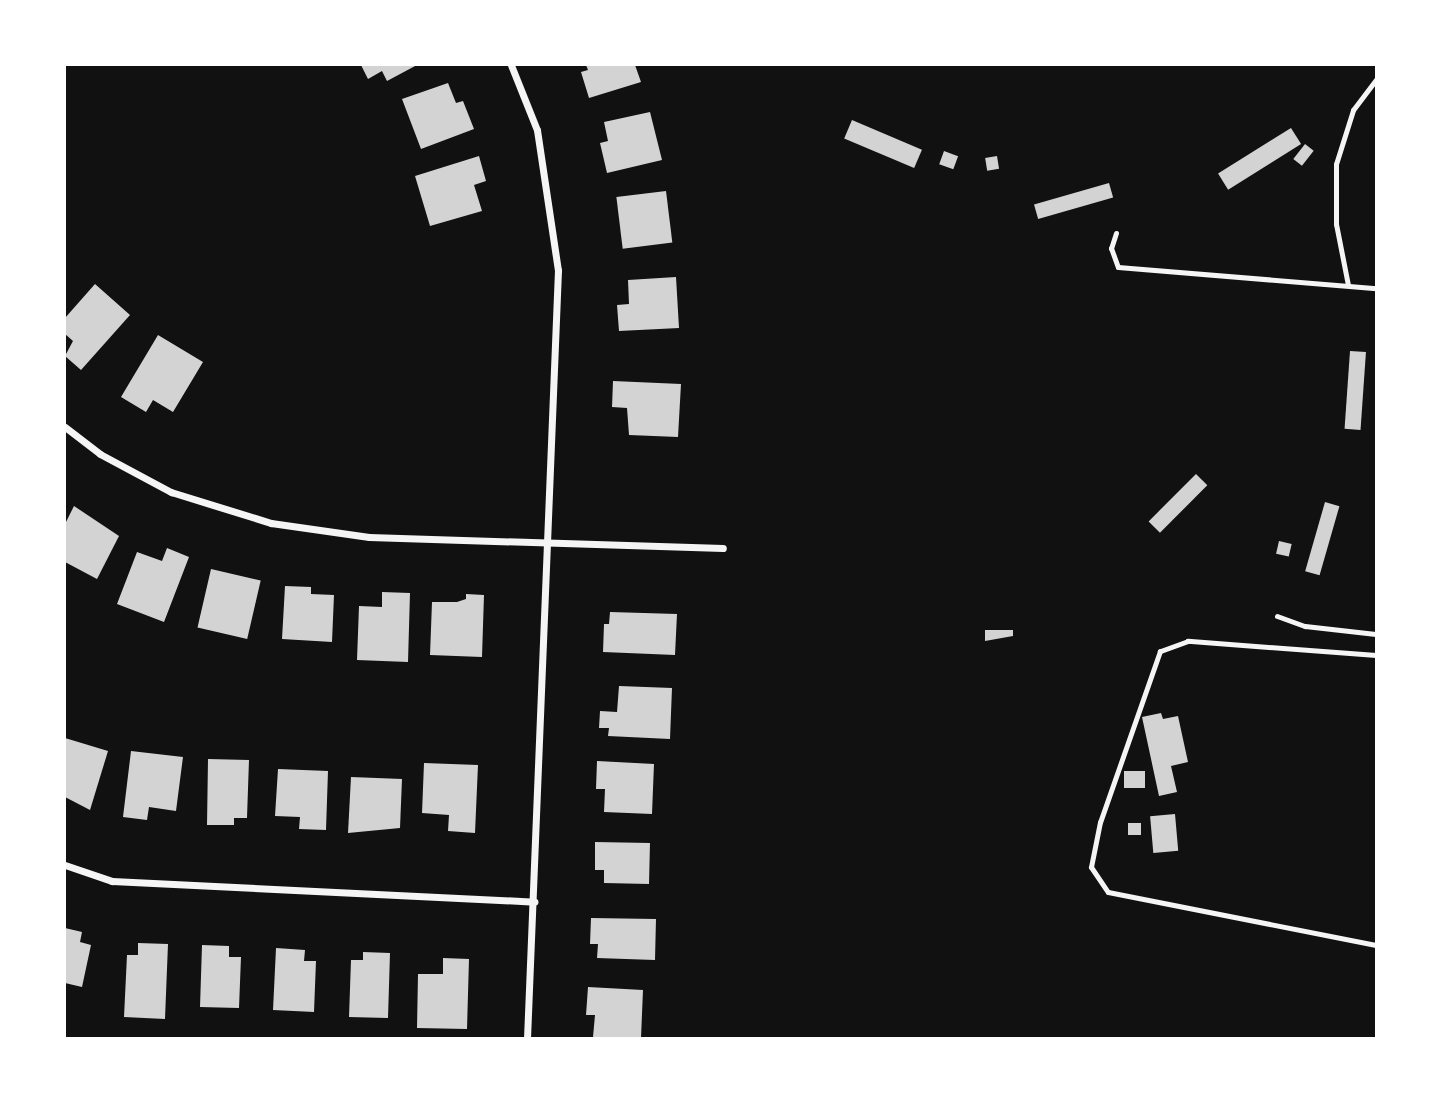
<!DOCTYPE html>
<html>
<head>
<meta charset="utf-8">
<style>
  body { margin:0 }
  #map { position:relative; width:1441px; height:1103px; overflow:hidden; background:#111; font-family:"Source Sans 3",sans-serif }
  div>[style] { position:absolute }
  [style*='--x'] { left:calc(var(--x)*1px); top:calc(var(--y)*1px); width:calc(var(--w)*1px); rotate:calc(var(--a)*1deg) }
  .building>* { inset:0; background:#d3d3d3; transform-origin:0 0 }
  .service>* { height:5px; margin:-2.5px; padding:0 2.5px; transform-origin:2.5px; border-radius:2.5px; background:#f5f5f5 }
  .minor>* { height:7px; margin:-3.5px; padding:0 3.5px; transform-origin:3.5px; border-radius:3.5px; background:#f5f5f5 }
  span { translate:-50% -50%; white-space:nowrap; text-align:center; line-height:1.15; -webkit-text-stroke:6px #fff; paint-order:stroke }
  .frame { position:absolute; inset:0; border:66px solid #fff; pointer-events:none }
</style>
</head>
<body>
<div id="map">
  <div class="building">
    <div style="clip-path:polygon(361px 65px,417px 65px,387px 81px,382px 71px,368px 79px)"></div>
    <div style="clip-path:polygon(586px 65px,635px 65px,641px 82px,589px 98px,581px 72px,588px 70px)"></div>
    <div style="clip-path:polygon(448px 83px,456px 103px,463px 101px,474px 129px,421px 149px,402px 99px)"></div>
    <div style="clip-path:polygon(650px 112px,662px 160px,607px 173px,600px 143px,608px 141px,604px 122px)"></div>
    <div style="left:852px;top:120px;width:76px;height:20px;rotate:23deg"></div>
    <div style="left:1291px;top:128px;width:19px;height:86px;rotate:58deg"></div>
    <div style="left:1305px;top:144px;width:11px;height:19px;rotate:38deg"></div>
    <div style="left:944px;top:151px;width:15px;height:14px;rotate:20deg"></div>
    <div style="clip-path:polygon(479px 156px,486px 181px,474px 185px,482px 211px,430px 226px,415px 176px)"></div>
    <div style="left:997px;top:156px;width:13px;height:12px;rotate:81deg"></div>
    <div style="left:1109px;top:183px;width:15px;height:78px;rotate:74deg"></div>
    <div style="left:666px;top:191px;width:52px;height:50px;rotate:83deg"></div>
    <div style="clip-path:polygon(676px 277px,679px 328px,619px 331px,617px 305px,629px 304px,628px 280px)"></div>
    <div style="clip-path:polygon(95px 284px,130px 315px,81px 370px,65px 356px,73px 341px,65px 334px,65px 318px)"></div>
    <div style="clip-path:polygon(158px 335px,203px 362px,173px 412px,153px 400px,146px 412px,121px 397px)"></div>
    <div style="left:1350px;top:351px;width:16px;height:78px;rotate:4deg"></div>
    <div style="clip-path:polygon(613px 381px,681px 384px,678px 437px,629px 435px,627px 408px,612px 407px)"></div>
    <div style="left:1196px;top:474px;width:16px;height:67px;rotate:45deg"></div>
    <div style="left:1325px;top:502px;width:15px;height:72px;rotate:16deg"></div>
    <div style="clip-path:polygon(74px 506px,119px 536px,97px 579px,65px 562px,65px 524px)"></div>
    <div style="left:1279px;top:541px;width:13px;height:13px;rotate:13deg"></div>
    <div style="clip-path:polygon(167px 548px,189px 557px,164px 622px,117px 604px,137px 552px,162px 561px)"></div>
    <div style="left:211px;top:569px;width:51px;height:60px;rotate:13deg"></div>
    <div style="clip-path:polygon(285px 586px,311px 587px,311px 594px,334px 595px,332px 642px,282px 639px)"></div>
    <div style="clip-path:polygon(382px 592px,410px 593px,408px 662px,357px 660px,359px 606px,382px 607px)"></div>
    <div style="clip-path:polygon(466px 594px,484px 595px,482px 657px,430px 655px,432px 602px,457px 602px,466px 599px)"></div>
    <div style="clip-path:polygon(610px 612px,677px 614px,675px 655px,603px 652px,604px 624px,609px 624px)"></div>
    <div style="clip-path:polygon(985px 630px,1013px 630px,1013px 636px,985px 641px)"></div>
    <div style="clip-path:polygon(619px 686px,672px 688px,670px 739px,608px 736px,609px 728px,599px 728px,600px 711px,617px 712px)"></div>
    <div style="clip-path:polygon(1161px 713px,1163px 719px,1178px 716px,1188px 762px,1171px 766px,1177px 792px,1159px 796px,1142px 717px)"></div>
    <div style="clip-path:polygon(65px 738px,108px 751px,90px 810px,65px 797px)"></div>
    <div style="clip-path:polygon(131px 751px,183px 757px,176px 811px,149px 807px,147px 820px,123px 817px)"></div>
    <div style="clip-path:polygon(208px 759px,249px 760px,247px 818px,234px 818px,234px 825px,207px 825px)"></div>
    <div style="clip-path:polygon(597px 761px,654px 764px,652px 814px,604px 812px,605px 789px,596px 789px)"></div>
    <div style="clip-path:polygon(424px 763px,478px 765px,475px 833px,448px 831px,449px 815px,422px 813px)"></div>
    <div style="clip-path:polygon(278px 769px,328px 771px,326px 830px,299px 829px,300px 817px,275px 816px)"></div>
    <div style="left:1124px;top:771px;width:21px;height:17px"></div>
    <div style="clip-path:polygon(351px 777px,402px 779px,400px 828px,348px 833px)"></div>
    <div style="left:1175px;top:814px;width:37px;height:25px;rotate:85deg"></div>
    <div style="left:1128px;top:823px;width:13px;height:12px"></div>
    <div style="clip-path:polygon(595px 842px,650px 843px,649px 884px,604px 883px,604px 870px,595px 870px)"></div>
    <div style="clip-path:polygon(591px 918px,656px 919px,655px 960px,597px 958px,598px 944px,590px 944px)"></div>
    <div style="clip-path:polygon(65px 928px,82px 932px,80px 942px,91px 945px,82px 987px,65px 983px)"></div>
    <div style="clip-path:polygon(138px 943px,168px 944px,165px 1019px,124px 1017px,127px 955px,138px 955px)"></div>
    <div style="clip-path:polygon(202px 945px,229px 946px,229px 957px,241px 957px,239px 1008px,200px 1007px)"></div>
    <div style="clip-path:polygon(276px 948px,305px 950px,304px 961px,316px 961px,314px 1012px,273px 1010px)"></div>
    <div style="clip-path:polygon(363px 952px,390px 953px,388px 1018px,349px 1017px,351px 960px,363px 960px)"></div>
    <div style="clip-path:polygon(443px 958px,469px 959px,467px 1029px,417px 1028px,418px 974px,443px 974px)"></div>
    <div style="clip-path:polygon(588px 987px,643px 990px,641px 1038px,593px 1037px,595px 1015px,586px 1015px)"></div>
  </div>
  <div class="service">
    <div style="--x:1116;--y:233;--w:16;--a:108"></div>
    <div style="--x:1111;--y:248;--w:20;--a:70"></div>
    <div style="--x:1118;--y:267;--w:259;--a:4.7"></div>
    <div style="--x:1348;--y:285;--w:62;--a:-101.1"></div>
    <div style="--x:1336;--y:224;--w:60;--a:-90"></div>
    <div style="--x:1336;--y:164;--w:57;--a:-72.5"></div>
    <div style="--x:1353;--y:110;--w:38;--a:-53"></div>
    <div style="--x:1277;--y:616;--w:30;--a:20"></div>
    <div style="--x:1305;--y:626;--w:71;--a:6.4"></div>
    <div style="--x:1376;--y:655;--w:189;--a:-175.7"></div>
    <div style="--x:1188;--y:641;--w:30;--a:160"></div>
    <div style="--x:1160;--y:651;--w:181;--a:109.3"></div>
    <div style="--x:1100;--y:822;--w:46;--a:101.3"></div>
    <div style="--x:1091;--y:867;--w:30;--a:56"></div>
    <div style="--x:1108;--y:892;--w:273;--a:11.2"></div>
  </div>
  <div class="minor">
    <div style="--x:511;--y:65;--w:70;--a:68.2"></div>
    <div style="--x:537;--y:130;--w:142;--a:81.5"></div>
    <div style="--x:558;--y:270;--w:769;--a:92.31"></div>
    <div style="--x:65;--y:427;--w:44;--a:37.6"></div>
    <div style="--x:100;--y:454;--w:81;--a:28.2"></div>
    <div style="--x:171;--y:492;--w:105;--a:17.2"></div>
    <div style="--x:271;--y:523;--w:99;--a:8.1"></div>
    <div style="--x:369;--y:537;--w:354;--a:1.8"></div>
    <div style="--x:65;--y:865;--w:50;--a:18.8"></div>
    <div style="--x:112;--y:881;--w:423;--a:2.8"></div>
  </div>
  <div class="frame"></div>
</div>
</body>
</html>
